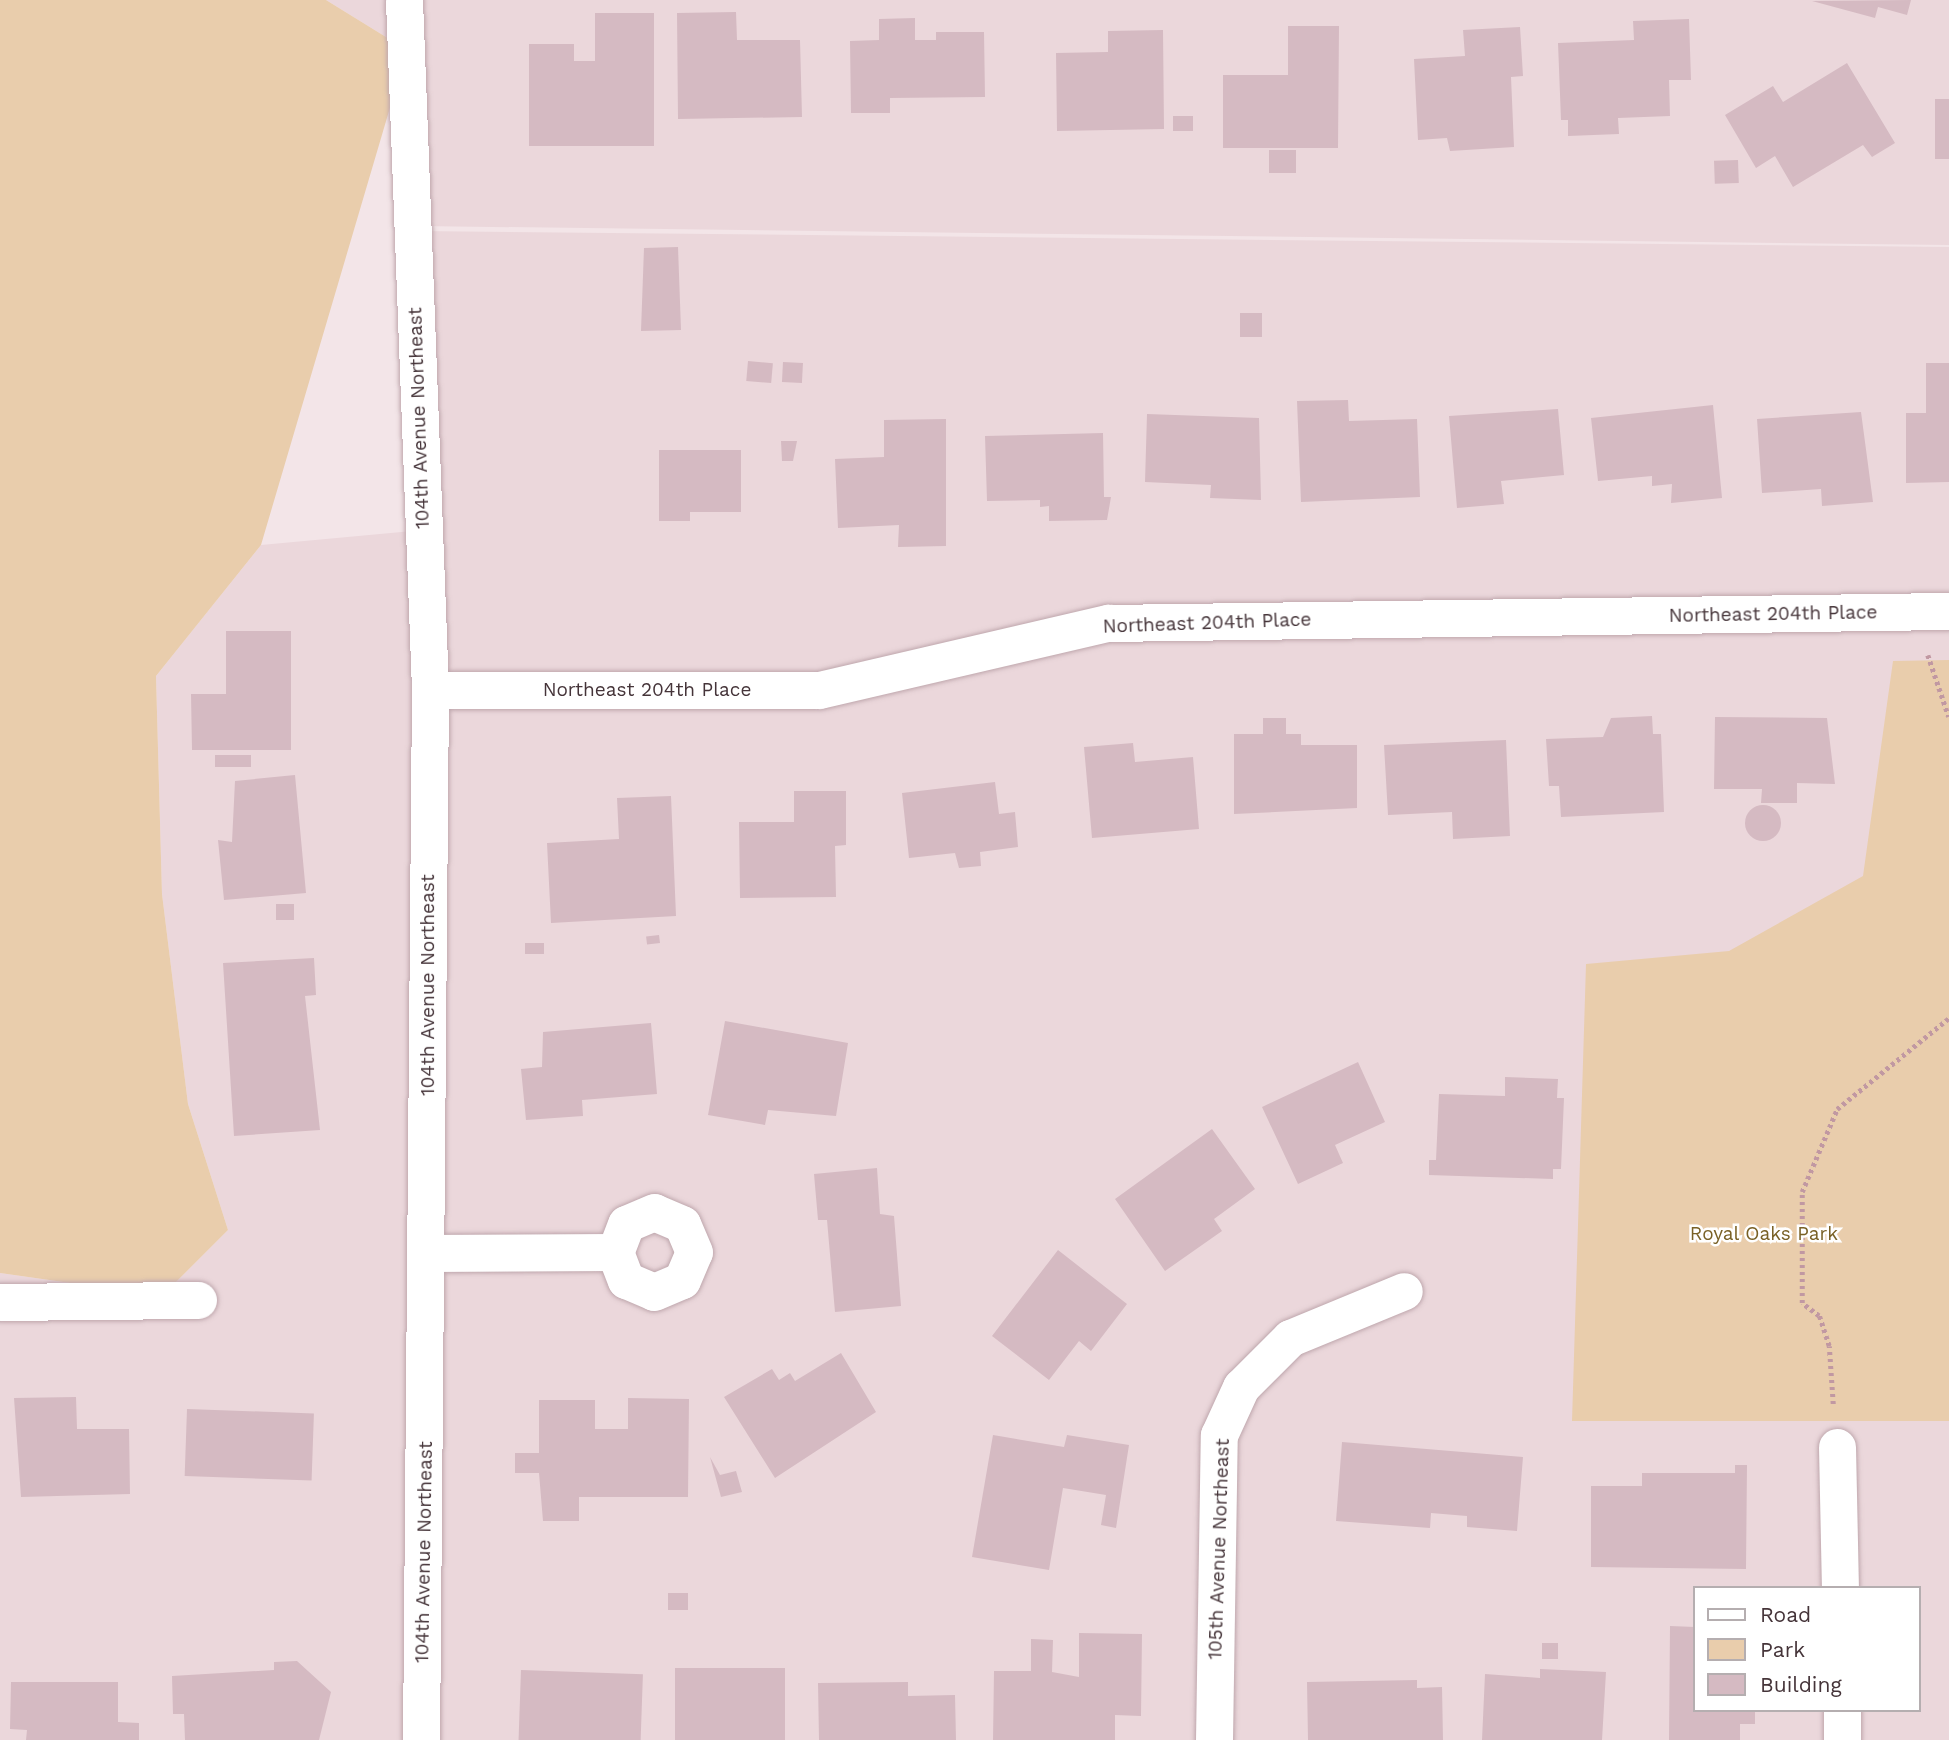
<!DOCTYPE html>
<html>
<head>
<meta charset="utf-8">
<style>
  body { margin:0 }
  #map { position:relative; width:1949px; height:1740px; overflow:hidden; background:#f3e5e8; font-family:"Work Sans",sans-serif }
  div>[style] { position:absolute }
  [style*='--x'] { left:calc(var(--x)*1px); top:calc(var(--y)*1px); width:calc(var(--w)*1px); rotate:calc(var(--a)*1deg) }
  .residential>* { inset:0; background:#ebd7db }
  .green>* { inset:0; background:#e9cdac }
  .building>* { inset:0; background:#d5bac2; transform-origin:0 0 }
  .round { border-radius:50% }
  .path>* { height:4.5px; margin-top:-2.25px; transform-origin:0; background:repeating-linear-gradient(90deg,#c198a2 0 3.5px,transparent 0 7px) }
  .roads { filter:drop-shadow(0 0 2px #bfa7ad) drop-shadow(0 0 2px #bfa7ad) }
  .street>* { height:37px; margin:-18.5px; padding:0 18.5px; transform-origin:18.5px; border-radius:18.5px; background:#fff }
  span { translate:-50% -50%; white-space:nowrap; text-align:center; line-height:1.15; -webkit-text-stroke:5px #fff; paint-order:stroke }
  .street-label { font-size:19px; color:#453439 }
  .park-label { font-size:19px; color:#796126 }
  .legend { position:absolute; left:1693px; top:1586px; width:228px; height:126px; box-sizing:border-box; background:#fff; border:2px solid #b5aeb0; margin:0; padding:9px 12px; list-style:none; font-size:21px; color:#453439 }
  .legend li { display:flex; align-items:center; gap:14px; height:35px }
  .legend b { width:35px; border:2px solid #b5aeb0 }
</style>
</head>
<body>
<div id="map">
  <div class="residential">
    <div style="clip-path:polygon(326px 0,1949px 0,1949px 245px,419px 226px,407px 50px)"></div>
    <div style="clip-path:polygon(evenodd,417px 231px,1949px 247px,1949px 1740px,0 1740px,0 1273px,162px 1296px,228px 1230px,188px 1104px,162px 894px,156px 676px,261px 545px,423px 530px,417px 231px,1695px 1588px,1919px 1588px,1919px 1710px,1695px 1710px,1695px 1588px)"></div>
  </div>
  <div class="green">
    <div style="clip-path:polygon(0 0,326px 0,407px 50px,261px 545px,156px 676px,162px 894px,188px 1104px,228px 1230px,162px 1296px,0 1273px)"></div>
    <div style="clip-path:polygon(1949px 660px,1949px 1421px,1572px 1421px,1586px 964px,1729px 951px,1863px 876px,1893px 661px)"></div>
  </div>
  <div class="building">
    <div style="clip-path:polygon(1911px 0,1907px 15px,1878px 7px,1875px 18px,1812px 1px)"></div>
    <div style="clip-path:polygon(736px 12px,737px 40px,800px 40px,802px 117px,678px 119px,677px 13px)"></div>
    <div style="clip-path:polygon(595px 13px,654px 13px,654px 146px,529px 146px,529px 44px,574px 44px,574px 61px,595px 61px)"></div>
    <div style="clip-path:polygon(915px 18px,915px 40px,936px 40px,936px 32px,984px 32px,985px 97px,890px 98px,890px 113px,851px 113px,850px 41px,879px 40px,879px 19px)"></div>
    <div style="clip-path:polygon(1689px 19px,1691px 80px,1669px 80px,1670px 116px,1618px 118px,1619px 134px,1568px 136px,1568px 120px,1561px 120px,1558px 43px,1634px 40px,1633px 21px)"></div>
    <div style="clip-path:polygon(1288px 26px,1339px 26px,1338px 148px,1223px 148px,1223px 75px,1288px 75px)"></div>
    <div style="clip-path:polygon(1520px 27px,1523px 76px,1511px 77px,1514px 147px,1450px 151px,1447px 138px,1418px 140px,1414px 59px,1465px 56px,1463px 30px)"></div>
    <div style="clip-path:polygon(1163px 30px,1164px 129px,1057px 131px,1056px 53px,1108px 52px,1108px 31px)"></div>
    <div style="clip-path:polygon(1847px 63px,1895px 143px,1872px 157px,1863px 145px,1793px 187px,1775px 156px,1756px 168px,1725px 115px,1773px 86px,1783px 102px)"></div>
    <div style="left:1935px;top:99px;width:14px;height:60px"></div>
    <div style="left:1193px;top:116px;width:15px;height:20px;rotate:90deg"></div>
    <div style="left:1269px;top:150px;width:27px;height:23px"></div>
    <div style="left:1738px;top:160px;width:23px;height:24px;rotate:88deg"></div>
    <div style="clip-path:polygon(678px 247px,681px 330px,641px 331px,644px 248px)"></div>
    <div style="left:1240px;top:313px;width:22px;height:24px"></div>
    <div style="left:748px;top:361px;width:25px;height:20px;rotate:5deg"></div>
    <div style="left:783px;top:362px;width:20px;height:20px;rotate:3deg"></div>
    <div style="clip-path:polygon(1926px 363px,1949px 363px,1949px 482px,1906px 483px,1906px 413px,1926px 413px)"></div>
    <div style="clip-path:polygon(1348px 400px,1349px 421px,1417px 419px,1420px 497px,1301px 502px,1297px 401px)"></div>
    <div style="clip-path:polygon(1713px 405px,1722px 498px,1671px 503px,1672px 484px,1652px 486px,1652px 476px,1598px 481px,1591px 418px)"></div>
    <div style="clip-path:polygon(1558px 409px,1564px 475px,1501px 481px,1504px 504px,1457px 508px,1449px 416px)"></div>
    <div style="clip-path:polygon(1861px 412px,1873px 502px,1822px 506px,1821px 489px,1762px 493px,1757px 419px)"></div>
    <div style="clip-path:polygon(1147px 414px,1259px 418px,1261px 500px,1210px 498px,1211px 485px,1145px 482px)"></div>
    <div style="clip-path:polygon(946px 419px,946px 546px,898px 547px,899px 525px,838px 528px,835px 459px,884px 457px,884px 420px)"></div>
    <div style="clip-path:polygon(1103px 433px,1104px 497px,1111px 497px,1107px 520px,1049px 521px,1049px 506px,1040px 507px,1040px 500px,987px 501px,985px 436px)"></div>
    <div style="clip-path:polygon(781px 441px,797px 441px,793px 461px,782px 461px)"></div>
    <div style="clip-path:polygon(659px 450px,741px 450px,741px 512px,690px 512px,690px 521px,659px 521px)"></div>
    <div style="clip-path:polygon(226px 631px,291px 631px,291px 750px,192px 750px,191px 694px,226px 694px)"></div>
    <div style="clip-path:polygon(1652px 716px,1653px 734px,1661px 734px,1664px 812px,1561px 817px,1559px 786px,1549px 786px,1546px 739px,1603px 737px,1611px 718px)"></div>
    <div style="clip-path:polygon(1715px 717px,1827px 718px,1835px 784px,1797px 783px,1797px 803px,1761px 803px,1762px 789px,1714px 789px)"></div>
    <div style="clip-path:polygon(1263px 718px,1286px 718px,1286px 734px,1301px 734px,1301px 745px,1357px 745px,1357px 808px,1234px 814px,1234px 734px,1263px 734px)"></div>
    <div style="clip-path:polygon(1506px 740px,1510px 836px,1453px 839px,1452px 812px,1388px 815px,1384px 745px)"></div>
    <div style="clip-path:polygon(1133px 743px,1135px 762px,1193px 757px,1199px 829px,1092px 838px,1084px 747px)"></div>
    <div style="left:251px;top:755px;width:12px;height:36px;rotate:90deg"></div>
    <div style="clip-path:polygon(295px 775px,306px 893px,224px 900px,218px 840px,232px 842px,235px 781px)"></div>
    <div style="clip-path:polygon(995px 782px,999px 814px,1015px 812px,1018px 847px,980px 852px,981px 866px,959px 868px,955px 853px,909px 858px,902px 793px)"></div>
    <div style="clip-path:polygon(794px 791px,846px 791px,846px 845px,835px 846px,836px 897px,740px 898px,739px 822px,794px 822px)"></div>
    <div style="clip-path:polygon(671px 796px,676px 916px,551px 923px,547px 843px,619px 839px,617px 798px)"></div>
    <div class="round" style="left:1745px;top:805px;width:36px;height:36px"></div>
    <div style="left:276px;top:904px;width:18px;height:16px"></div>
    <div style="left:659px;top:935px;width:8px;height:13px;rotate:83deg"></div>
    <div style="left:544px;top:943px;width:11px;height:19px;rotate:90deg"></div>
    <div style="clip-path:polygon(314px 958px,316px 995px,305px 996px,320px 1130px,234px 1136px,223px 963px)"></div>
    <div style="clip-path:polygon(725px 1021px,848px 1043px,836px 1116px,768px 1110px,765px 1125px,708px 1115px)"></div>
    <div style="clip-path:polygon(651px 1023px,657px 1094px,582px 1100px,583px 1116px,526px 1120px,521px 1069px,542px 1067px,543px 1032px)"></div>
    <div style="clip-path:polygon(1358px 1062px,1385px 1122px,1335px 1145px,1343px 1163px,1298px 1184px,1262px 1107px)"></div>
    <div style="clip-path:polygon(1505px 1077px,1558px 1079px,1557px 1098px,1564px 1098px,1561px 1169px,1553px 1169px,1553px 1179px,1429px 1175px,1429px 1160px,1436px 1160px,1439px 1094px,1505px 1096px)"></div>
    <div style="clip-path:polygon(1212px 1129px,1255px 1189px,1214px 1219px,1222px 1231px,1165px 1271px,1115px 1199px)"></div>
    <div style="clip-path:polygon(877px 1168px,880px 1214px,894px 1216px,901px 1306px,835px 1312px,827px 1220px,818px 1220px,814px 1174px)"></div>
    <div style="clip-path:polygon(1058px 1250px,1127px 1304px,1091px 1351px,1079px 1341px,1049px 1380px,992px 1336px)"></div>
    <div style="clip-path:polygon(841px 1353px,876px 1412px,775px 1478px,724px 1397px,772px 1369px,779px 1380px,790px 1373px,795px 1381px)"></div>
    <div style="clip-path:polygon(76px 1397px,77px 1429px,129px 1429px,130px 1494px,21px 1497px,14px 1398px)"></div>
    <div style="clip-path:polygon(628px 1398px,689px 1399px,688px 1497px,579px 1497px,579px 1521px,543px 1521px,539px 1473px,515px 1473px,515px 1453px,539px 1453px,539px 1400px,595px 1400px,595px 1429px,628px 1429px)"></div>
    <div style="left:187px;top:1409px;width:127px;height:67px;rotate:2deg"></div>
    <div style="clip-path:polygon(993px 1435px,1064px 1447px,1067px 1435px,1129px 1445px,1116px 1528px,1101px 1525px,1106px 1495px,1063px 1488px,1049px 1570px,972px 1557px)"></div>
    <div style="clip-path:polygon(1342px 1442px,1523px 1457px,1517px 1531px,1467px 1527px,1467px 1516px,1431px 1513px,1430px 1528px,1336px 1521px)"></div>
    <div style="clip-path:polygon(710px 1457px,720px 1475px,736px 1471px,742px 1492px,721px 1497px)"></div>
    <div style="clip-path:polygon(1735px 1465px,1747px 1465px,1746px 1569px,1591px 1567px,1591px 1486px,1642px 1486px,1642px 1473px,1735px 1473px)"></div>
    <div style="left:668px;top:1593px;width:20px;height:17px"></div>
    <div style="clip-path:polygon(1670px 1626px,1695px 1627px,1695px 1710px,1755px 1710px,1755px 1724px,1740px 1724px,1740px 1740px,1669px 1740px)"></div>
    <div style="clip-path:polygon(1079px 1633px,1142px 1634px,1141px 1716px,1115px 1715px,1115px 1740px,993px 1740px,994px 1671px,1031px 1671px,1031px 1639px,1053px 1640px,1052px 1672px,1079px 1677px)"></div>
    <div style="left:1542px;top:1643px;width:16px;height:16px"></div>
    <div style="clip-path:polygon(297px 1661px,331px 1692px,319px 1740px,185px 1740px,184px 1714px,173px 1714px,172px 1676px,274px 1670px,274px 1662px)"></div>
    <div style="left:785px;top:1668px;width:72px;height:110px;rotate:90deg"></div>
    <div style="clip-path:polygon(1540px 1669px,1606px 1672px,1602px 1740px,1482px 1740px,1485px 1674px,1540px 1678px)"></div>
    <div style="left:521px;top:1670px;width:122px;height:70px;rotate:2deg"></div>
    <div style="clip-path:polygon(1417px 1680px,1417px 1688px,1442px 1687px,1443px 1740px,1308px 1740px,1307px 1682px)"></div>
    <div style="clip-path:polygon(11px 1682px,118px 1682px,118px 1722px,139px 1723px,139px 1740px,26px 1740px,27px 1730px,10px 1729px)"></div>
    <div style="clip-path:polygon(908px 1682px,908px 1696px,955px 1695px,956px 1740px,819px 1740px,818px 1683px)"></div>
  </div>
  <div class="path">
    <div style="--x:1928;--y:655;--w:65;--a:71.3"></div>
    <div style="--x:1833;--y:1404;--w:58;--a:-93.9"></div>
    <div style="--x:1829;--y:1346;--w:32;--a:-108"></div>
    <div style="--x:1819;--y:1316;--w:21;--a:-143"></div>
    <div style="--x:1802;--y:1303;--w:111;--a:-90"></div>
    <div style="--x:1802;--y:1192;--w:90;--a:-67.1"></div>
    <div style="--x:1837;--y:1109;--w:144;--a:-39.1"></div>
  </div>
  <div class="roads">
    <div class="street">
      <div style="--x:404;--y:0;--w:690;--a:87.84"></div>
      <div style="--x:430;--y:690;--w:1050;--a:90.49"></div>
      <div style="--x:430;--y:690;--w:389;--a:0"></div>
      <div style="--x:819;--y:690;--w:297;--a:-13.1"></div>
      <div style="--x:1108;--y:623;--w:841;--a:-0.82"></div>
      <div style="--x:427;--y:1253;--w:188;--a:-0.3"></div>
      <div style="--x:615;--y:1252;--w:30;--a:69"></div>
      <div style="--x:626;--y:1280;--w:30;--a:23"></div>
      <div style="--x:654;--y:1292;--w:30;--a:-23"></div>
      <div style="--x:682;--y:1280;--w:30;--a:-67"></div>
      <div style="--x:694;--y:1252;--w:30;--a:-113"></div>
      <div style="--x:682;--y:1224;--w:30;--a:-157"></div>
      <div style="--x:654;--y:1212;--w:30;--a:157"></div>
      <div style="--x:626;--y:1224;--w:30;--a:111"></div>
      <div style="--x:0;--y:1302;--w:198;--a:-0.6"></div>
      <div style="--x:1837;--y:1447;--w:141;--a:88.8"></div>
      <div style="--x:1842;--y:1710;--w:30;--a:90"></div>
      <div style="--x:1214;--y:1740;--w:305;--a:-89.1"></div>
      <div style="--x:1219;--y:1435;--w:53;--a:-65.4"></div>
      <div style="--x:1241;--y:1387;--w:69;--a:-45"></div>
      <div style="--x:1290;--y:1338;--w:123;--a:-22.4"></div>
    </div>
  </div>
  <div class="street-label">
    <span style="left:419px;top:418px;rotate:-92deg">104th Avenue Northeast</span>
    <span style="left:1773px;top:614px;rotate:-1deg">Northeast 204th Place</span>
    <span style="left:1207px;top:623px;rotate:-2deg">Northeast 204th Place</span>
    <span style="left:647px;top:690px">Northeast 204th Place</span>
    <span style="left:428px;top:985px;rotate:-90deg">104th Avenue Northeast</span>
    <span style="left:1219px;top:1549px;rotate:-88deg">105th Avenue Northeast</span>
    <span style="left:424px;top:1552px;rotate:-89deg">104th Avenue Northeast</span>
  </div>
  <div class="park-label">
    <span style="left:1764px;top:1234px">Royal Oaks Park</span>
  </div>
  <ul class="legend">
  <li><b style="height:9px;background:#fff"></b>Road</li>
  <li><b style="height:19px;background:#e9cdac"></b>Park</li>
  <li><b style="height:19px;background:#d5bac2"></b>Building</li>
  </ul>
</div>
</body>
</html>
